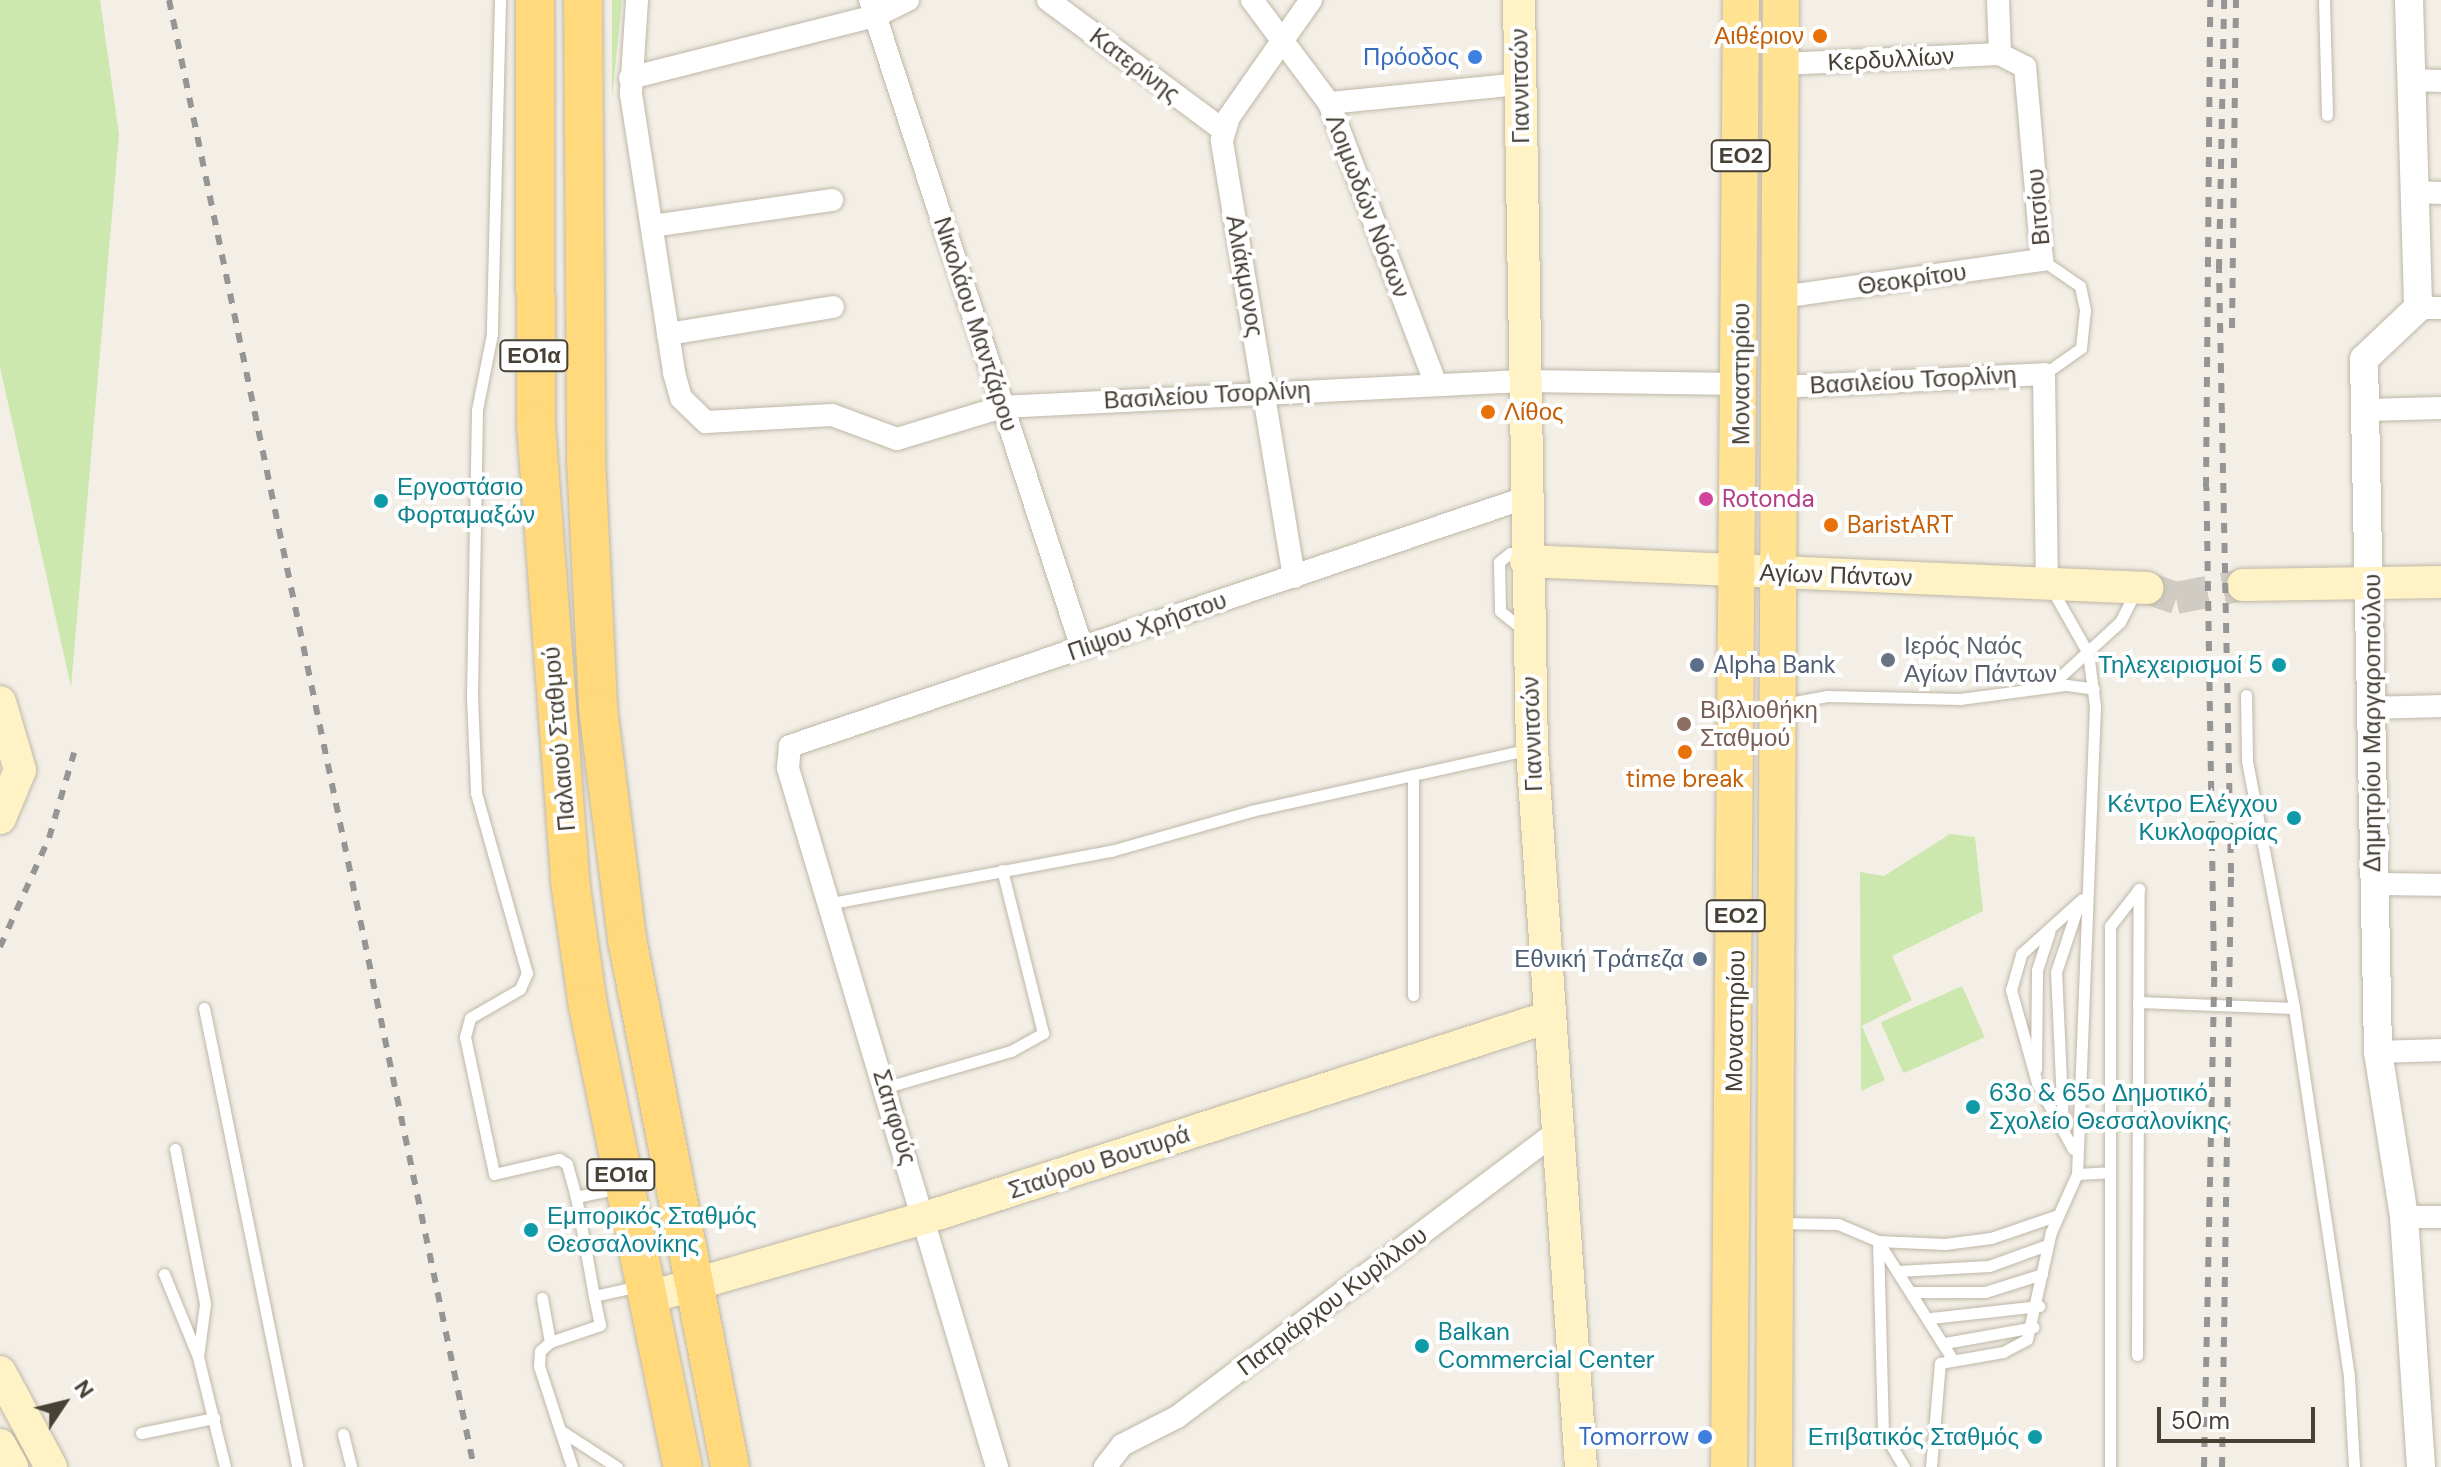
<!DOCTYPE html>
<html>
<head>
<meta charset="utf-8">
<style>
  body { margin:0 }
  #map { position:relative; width:2441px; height:1467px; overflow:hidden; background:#f3efe6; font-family:"DM Sans",sans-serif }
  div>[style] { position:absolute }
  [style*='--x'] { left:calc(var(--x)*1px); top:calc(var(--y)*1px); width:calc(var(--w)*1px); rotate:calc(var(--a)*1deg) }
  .green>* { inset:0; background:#cce8ae; transform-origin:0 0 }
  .secondary-tunnel>* { height:32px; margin-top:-16px; transform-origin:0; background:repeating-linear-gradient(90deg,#d0ccc3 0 32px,transparent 0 48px) }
  .roads { filter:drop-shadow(0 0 2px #bfb7a8) drop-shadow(0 0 2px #bfb7a8) }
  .service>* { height:11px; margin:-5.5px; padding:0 5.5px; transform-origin:5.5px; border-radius:5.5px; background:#fff }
  .minor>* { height:22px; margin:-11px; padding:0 11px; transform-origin:11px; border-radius:11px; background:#fff }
  .tertiary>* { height:28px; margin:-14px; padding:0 14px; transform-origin:14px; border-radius:14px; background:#fff }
  .secondary>* { height:32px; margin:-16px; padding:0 16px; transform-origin:16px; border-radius:16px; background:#fff2c4 }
  .primary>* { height:36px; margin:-18px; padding:0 18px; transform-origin:18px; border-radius:18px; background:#ffe393 }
  .trunk>* { height:38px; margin:-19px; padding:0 19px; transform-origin:19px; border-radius:19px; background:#ffd97c }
  .rail>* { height:6px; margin-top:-3px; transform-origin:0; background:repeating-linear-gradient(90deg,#959595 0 10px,transparent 0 20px) }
  .dots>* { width:22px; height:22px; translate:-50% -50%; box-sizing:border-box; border:4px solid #fff; border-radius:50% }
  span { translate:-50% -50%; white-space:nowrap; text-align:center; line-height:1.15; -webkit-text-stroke:8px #fff; paint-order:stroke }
  .shield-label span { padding:2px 6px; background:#fff; border:2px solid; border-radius:6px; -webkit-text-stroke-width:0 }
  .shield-label { font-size:22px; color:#464035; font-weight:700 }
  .food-label { font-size:24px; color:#c56008 }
  .right { translate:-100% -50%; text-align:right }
  .left { translate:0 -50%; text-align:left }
  .shop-label { font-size:24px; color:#366cbe }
  .street-label { font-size:24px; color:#464035 }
  .culture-label { font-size:24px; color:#0d838f }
  .hotel-label { font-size:24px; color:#b23c85 }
  .worship-label { font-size:24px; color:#5b616d }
  .service-label { font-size:24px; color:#4e5e75 }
  .education-label { font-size:24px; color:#785e54 }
  .north { position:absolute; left:24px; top:1363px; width:80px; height:80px; -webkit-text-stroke:6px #fff; paint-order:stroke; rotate:55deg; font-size:22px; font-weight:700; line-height:32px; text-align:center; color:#464035 }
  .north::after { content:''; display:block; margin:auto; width:28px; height:36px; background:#464035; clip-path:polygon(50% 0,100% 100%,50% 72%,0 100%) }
  .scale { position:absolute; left:2157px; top:1407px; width:158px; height:36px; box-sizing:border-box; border:4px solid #464035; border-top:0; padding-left:10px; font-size:24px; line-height:28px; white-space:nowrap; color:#464035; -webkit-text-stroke:6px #fff; paint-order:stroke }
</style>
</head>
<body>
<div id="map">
  <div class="green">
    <div style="clip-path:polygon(0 0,100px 0,119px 134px,71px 687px,0 367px)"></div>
    <div style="clip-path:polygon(612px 0,622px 0,612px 98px)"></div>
    <div style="clip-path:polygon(1950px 834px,1975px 837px,1983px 911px,1892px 956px,1912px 1000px,1862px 1026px,1885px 1080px,1861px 1091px,1860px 872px,1884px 876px)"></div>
    <div style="left:1962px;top:986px;width:56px;height:89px;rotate:66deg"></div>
  </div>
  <div class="secondary-tunnel">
    <div style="--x:2147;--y:588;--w:31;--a:19"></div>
    <div style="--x:2176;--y:598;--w:68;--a:-11"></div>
  </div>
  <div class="roads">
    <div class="service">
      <div style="--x:500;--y:0;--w:334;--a:91.4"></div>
      <div style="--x:492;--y:334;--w:77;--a:101.2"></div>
      <div style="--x:477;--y:410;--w:286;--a:91"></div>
      <div style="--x:472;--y:696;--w:97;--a:87.6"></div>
      <div style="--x:476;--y:793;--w:187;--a:74.2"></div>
      <div style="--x:527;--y:973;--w:17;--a:114"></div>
      <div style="--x:520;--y:989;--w:58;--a:149.9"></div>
      <div style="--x:470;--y:1018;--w:20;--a:105"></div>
      <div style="--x:465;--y:1037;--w:140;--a:78"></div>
      <div style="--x:494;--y:1174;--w:67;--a:-13"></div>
      <div style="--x:559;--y:1159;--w:9;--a:32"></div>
      <div style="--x:567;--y:1164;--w:34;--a:75"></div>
      <div style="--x:2324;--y:0;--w:115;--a:88.5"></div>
      <div style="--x:2042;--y:260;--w:46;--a:34.4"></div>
      <div style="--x:2080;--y:286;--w:25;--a:78"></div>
      <div style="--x:2085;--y:310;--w:38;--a:96"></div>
      <div style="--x:2081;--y:348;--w:45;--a:144.9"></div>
      <div style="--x:1510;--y:553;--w:14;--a:141"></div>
      <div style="--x:1499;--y:562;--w:49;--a:88.8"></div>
      <div style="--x:1500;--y:611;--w:21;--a:39"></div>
      <div style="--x:2049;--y:687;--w:96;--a:-42.5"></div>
      <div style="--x:2120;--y:622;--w:37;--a:-63"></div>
      <div style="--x:2246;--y:695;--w:66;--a:89.1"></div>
      <div style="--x:2247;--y:761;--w:251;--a:79.2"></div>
      <div style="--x:1784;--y:704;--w:44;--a:-10.5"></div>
      <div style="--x:1827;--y:696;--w:133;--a:1.3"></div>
      <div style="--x:1960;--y:699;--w:108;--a:-7.5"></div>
      <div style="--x:2067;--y:685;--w:27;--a:8"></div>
      <div style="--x:832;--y:903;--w:284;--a:-10.6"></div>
      <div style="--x:1111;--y:851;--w:146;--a:-15.9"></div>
      <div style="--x:1251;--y:811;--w:287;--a:-12.5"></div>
      <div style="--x:1413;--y:995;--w:220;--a:-90"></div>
      <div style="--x:2138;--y:1002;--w:156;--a:2.2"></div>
      <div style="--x:2294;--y:1008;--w:373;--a:81.5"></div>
      <div style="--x:2349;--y:1377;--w:90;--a:86.8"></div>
      <div style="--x:204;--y:1008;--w:468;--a:78.5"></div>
      <div style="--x:2036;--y:1069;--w:99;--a:-89.4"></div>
      <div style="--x:2037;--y:970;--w:40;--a:-72"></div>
      <div style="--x:887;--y:1087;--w:129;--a:-16.2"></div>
      <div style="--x:1011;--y:1051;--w:37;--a:-29"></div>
      <div style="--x:1043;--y:1033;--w:168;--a:-104.1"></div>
      <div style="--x:2063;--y:1125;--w:153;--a:-92.6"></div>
      <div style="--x:2056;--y:972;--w:73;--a:-71.6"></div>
      <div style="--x:175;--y:1149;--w:158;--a:79"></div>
      <div style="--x:205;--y:1304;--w:53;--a:97.5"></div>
      <div style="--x:2073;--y:1149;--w:75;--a:-118.6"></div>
      <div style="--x:2037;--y:1083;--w:97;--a:-105.6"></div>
      <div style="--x:2011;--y:990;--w:37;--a:-74"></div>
      <div style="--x:2021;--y:954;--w:82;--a:-42"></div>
      <div style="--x:2077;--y:1174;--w:33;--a:-3"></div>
      <div style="--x:619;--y:1188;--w:44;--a:168.2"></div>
      <div style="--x:576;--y:1197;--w:101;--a:79.7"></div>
      <div style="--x:594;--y:1296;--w:47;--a:-12.3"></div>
      <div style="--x:1779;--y:1223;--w:59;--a:1"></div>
      <div style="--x:1838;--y:1224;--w:43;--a:23"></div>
      <div style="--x:1878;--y:1241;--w:67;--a:2.6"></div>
      <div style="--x:1945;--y:1244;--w:46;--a:-7.4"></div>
      <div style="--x:1991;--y:1238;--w:71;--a:-18.9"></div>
      <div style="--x:1878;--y:1241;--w:191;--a:88.5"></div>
      <div style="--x:1883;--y:1432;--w:41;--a:59"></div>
      <div style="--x:1879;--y:1243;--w:135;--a:57.7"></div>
      <div style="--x:1898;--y:1271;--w:91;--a:-3.1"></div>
      <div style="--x:1989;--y:1266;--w:62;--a:-19.9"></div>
      <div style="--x:164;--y:1274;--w:90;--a:67.7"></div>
      <div style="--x:198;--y:1357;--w:113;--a:76.2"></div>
      <div style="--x:1912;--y:1292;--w:73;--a:0"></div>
      <div style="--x:1985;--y:1292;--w:60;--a:-17.5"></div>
      <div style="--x:542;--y:1298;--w:45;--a:79.7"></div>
      <div style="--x:550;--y:1342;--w:13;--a:138"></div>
      <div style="--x:540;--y:1351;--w:15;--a:94"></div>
      <div style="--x:539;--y:1366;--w:106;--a:71.9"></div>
      <div style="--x:1931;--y:1318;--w:109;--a:-6.3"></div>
      <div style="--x:550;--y:1342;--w:53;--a:-18.8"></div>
      <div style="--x:600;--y:1325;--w:30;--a:-102"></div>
      <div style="--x:1945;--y:1343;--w:90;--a:-10.2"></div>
      <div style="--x:2137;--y:1355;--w:466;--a:-89.8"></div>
      <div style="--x:560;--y:1430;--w:68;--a:33"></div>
      <div style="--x:141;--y:1433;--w:75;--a:-11.6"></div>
      <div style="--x:343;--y:1434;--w:34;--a:76"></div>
      <div style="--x:1931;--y:1467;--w:104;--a:-85.1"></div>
      <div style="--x:1940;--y:1363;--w:64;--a:-9.9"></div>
      <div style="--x:2003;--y:1352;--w:27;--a:-28"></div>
      <div style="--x:2027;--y:1339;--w:110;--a:-77.4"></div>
      <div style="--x:2051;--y:1232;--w:64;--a:-65.9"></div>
      <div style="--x:2077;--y:1174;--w:468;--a:-87.8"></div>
      <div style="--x:2095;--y:706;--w:53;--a:-97.5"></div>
      <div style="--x:2088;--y:653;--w:75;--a:-119.6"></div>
      <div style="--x:2110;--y:1467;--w:541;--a:-90"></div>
      <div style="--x:2110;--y:926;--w:47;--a:-51.9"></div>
    </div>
    <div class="minor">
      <div style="--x:637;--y:0;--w:94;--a:93.7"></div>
      <div style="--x:631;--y:94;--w:282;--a:81.2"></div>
      <div style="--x:674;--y:373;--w:26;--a:74"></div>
      <div style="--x:681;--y:398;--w:35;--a:44"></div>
      <div style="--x:706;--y:422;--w:126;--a:-3.2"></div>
      <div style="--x:832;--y:415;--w:69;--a:20.3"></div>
      <div style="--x:897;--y:439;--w:110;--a:-16.9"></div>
      <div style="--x:1002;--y:407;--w:522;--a:-2.86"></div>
      <div style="--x:1523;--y:381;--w:218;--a:0.8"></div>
      <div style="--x:870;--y:0;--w:682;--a:71.88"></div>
      <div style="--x:1048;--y:0;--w:218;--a:36.6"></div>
      <div style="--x:1252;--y:0;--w:129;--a:53.2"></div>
      <div style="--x:1329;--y:103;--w:301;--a:69.2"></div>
      <div style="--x:1781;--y:64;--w:219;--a:-2.6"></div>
      <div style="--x:630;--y:78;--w:253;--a:-14.2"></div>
      <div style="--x:875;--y:16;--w:37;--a:-26"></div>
      <div style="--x:2411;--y:80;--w:30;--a:2"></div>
      <div style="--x:1329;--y:103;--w:192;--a:-5.7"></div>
      <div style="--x:2414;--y:192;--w:27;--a:2"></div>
      <div style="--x:652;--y:226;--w:182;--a:-8.2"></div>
      <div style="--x:1781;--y:297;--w:264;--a:-8.1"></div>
      <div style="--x:2042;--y:260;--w:194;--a:-95"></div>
      <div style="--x:2025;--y:67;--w:28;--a:-153"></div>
      <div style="--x:2000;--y:54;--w:54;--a:-92.1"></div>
      <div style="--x:2418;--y:308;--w:23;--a:0"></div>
      <div style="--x:668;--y:334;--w:167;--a:-9.3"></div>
      <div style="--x:1781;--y:387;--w:263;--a:-2.8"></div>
      <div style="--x:2044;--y:374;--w:207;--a:89.2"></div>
      <div style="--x:2367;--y:410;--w:74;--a:-1.5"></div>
      <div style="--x:1294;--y:577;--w:443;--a:-99.4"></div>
      <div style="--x:1222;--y:140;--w:24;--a:-73"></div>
      <div style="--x:1229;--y:117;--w:143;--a:-55"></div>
      <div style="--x:2371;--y:708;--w:70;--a:-1.6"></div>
      <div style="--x:2373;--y:884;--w:68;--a:0.8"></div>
      <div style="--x:2378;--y:1052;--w:63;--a:-1.8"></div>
      <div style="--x:2404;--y:1217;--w:37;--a:0"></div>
      <div style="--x:997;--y:1467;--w:730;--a:-106.65"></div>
      <div style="--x:788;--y:768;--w:22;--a:-85"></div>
      <div style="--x:790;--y:746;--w:776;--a:-18.65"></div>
      <div style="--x:1105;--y:1467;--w:28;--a:-52"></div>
      <div style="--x:1122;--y:1445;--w:62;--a:-27"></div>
      <div style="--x:1177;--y:1417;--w:478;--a:-36.9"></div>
    </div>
    <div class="tertiary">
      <div style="--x:2409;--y:0;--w:308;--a:88.3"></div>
      <div style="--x:2418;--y:308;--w:74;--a:136.6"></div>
      <div style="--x:2364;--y:359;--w:693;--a:88.84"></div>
      <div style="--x:2378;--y:1052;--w:167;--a:81"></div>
      <div style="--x:2404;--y:1217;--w:251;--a:86.1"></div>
    </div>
    <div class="secondary">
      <div style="--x:1519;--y:0;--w:749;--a:89.01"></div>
      <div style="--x:1532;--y:749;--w:720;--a:86.1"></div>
      <div style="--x:1526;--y:561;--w:622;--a:2.49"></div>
      <div style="--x:2243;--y:585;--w:198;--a:-0.9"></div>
      <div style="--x:0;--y:702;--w:71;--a:73.6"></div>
      <div style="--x:20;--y:770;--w:52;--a:112.6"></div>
      <div style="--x:647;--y:1298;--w:289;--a:-16.1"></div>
      <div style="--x:925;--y:1218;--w:656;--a:-17.85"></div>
      <div style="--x:0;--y:1372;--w:108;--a:61.8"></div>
      <div style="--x:0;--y:1445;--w:25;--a:61"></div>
    </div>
    <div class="primary">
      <div style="--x:1729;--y:1467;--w:1467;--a:-89.53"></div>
      <div style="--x:1774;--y:1467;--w:1467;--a:-89.73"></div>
    </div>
    <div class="trunk">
      <div style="--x:535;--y:0;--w:425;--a:89.9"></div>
      <div style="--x:536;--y:425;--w:457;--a:85.7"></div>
      <div style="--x:570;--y:881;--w:126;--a:81.8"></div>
      <div style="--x:588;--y:1006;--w:471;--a:78.4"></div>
      <div style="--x:583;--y:0;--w:460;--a:89.6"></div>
      <div style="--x:586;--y:460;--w:249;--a:87.2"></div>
      <div style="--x:598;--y:709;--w:232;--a:82.8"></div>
      <div style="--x:627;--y:939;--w:538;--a:78.96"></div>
    </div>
  </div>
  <div class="rail">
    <div style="--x:169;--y:0;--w:1498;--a:78.26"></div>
    <div style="--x:2232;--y:328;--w:328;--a:-89.3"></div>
    <div style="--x:0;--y:947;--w:120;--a:-65.8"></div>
    <div style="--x:49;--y:838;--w:89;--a:-73.6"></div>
    <div style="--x:2204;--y:1467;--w:496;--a:-88.8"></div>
    <div style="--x:2214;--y:971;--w:484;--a:-90.9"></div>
    <div style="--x:2206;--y:487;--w:487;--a:-89.5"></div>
    <div style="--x:2222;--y:1467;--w:594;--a:-89.13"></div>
    <div style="--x:2231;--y:873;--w:604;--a:-91.14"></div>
    <div style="--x:2219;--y:269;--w:269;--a:-88.9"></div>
  </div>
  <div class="dots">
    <div style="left:1820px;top:36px;background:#e8710a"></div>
    <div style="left:1475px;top:57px;background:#3f7fe0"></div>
    <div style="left:1488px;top:412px;background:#e8710a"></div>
    <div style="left:1706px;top:499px;background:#d1479c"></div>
    <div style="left:381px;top:501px;background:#0f9aa8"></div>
    <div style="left:1831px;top:525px;background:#e8710a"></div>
    <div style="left:1888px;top:660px;background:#6b7280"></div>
    <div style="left:1697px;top:665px;background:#5c6f8a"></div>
    <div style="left:2279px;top:665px;background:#0f9aa8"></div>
    <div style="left:1684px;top:724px;background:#8d6e63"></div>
    <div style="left:1685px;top:752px;background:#e8710a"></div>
    <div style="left:2294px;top:818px;background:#0f9aa8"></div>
    <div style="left:1700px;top:959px;background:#5c6f8a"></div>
    <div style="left:1973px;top:1107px;background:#0f9aa8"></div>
    <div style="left:531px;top:1230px;background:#0f9aa8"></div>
    <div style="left:1422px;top:1346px;background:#0f9aa8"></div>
    <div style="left:1705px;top:1437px;background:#3f7fe0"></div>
    <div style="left:2035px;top:1437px;background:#0f9aa8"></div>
  </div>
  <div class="shield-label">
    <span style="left:1741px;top:156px">ΕΟ2</span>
    <span style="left:534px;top:356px">ΕΟ1α</span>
    <span style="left:1736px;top:916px">ΕΟ2</span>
    <span style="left:621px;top:1175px">ΕΟ1α</span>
  </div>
  <div class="food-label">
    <span class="right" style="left:1804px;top:36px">Αιθέριον</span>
    <span class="left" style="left:1504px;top:412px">Λίθος</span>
    <span class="left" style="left:1847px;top:525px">BaristART</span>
    <span style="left:1685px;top:779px">time break</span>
  </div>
  <div class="shop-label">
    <span class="right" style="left:1459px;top:57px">Πρόοδος</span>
    <span class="right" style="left:1689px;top:1437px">Tomorrow</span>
  </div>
  <div class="street-label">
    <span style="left:1891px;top:59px;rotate:-3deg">Κερδυλλίων</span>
    <span style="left:1135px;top:65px;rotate:37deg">Κατερίνης</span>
    <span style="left:1520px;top:86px;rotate:-91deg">Γιαννιτσών</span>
    <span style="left:1368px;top:206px;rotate:69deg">Λοιμωδών Νόσων</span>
    <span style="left:2038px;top:207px;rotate:-95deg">Βιτσίου</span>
    <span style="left:1245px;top:276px;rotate:80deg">Αλιάκμονος</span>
    <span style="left:1912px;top:279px;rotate:-8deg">Θεοκρίτου</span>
    <span style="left:976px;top:324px;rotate:72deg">Νικολάου Μαντζάρου</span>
    <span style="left:1741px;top:374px;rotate:-90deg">Μοναστηρίου</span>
    <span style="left:1913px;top:380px;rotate:-3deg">Βασιλείου Τσορλίνη</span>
    <span style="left:1207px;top:395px;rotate:-3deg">Βασιλείου Τσορλίνη</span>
    <span style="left:1836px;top:575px;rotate:2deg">Αγίων Πάντων</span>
    <span style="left:1147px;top:626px;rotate:-19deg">Πίψου Χρήστου</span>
    <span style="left:2372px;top:723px;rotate:-90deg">Δημητρίου Μαργαροπούλου</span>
    <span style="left:1532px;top:734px;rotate:-92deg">Γιαννιτσών</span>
    <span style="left:559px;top:739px;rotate:-95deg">Παλαιού Σταθμού</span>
    <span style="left:1735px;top:1021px;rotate:-89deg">Μοναστηρίου</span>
    <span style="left:895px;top:1117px;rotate:73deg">Σαπφούς</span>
    <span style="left:1099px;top:1162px;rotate:-18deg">Σταύρου Βουτυρά</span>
    <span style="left:1332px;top:1301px;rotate:-37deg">Πατριάρχου Κυρίλλου</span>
  </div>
  <div class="culture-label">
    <span class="left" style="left:397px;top:501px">Εργοστάσιο<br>Φορταμαξών</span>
    <span class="right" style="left:2263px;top:665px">Τηλεχειρισμοί 5</span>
    <span class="right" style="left:2278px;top:818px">Κέντρο Ελέγχου<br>Κυκλοφορίας</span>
    <span class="left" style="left:1989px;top:1107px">63ο &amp; 65o Δημοτικό<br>Σχολείο Θεσσαλονίκης</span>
    <span class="left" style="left:547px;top:1230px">Εμπορικός Σταθμός<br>Θεσσαλονίκης</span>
    <span class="left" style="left:1438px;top:1346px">Balkan<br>Commercial Center</span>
    <span class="right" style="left:2019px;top:1437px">Επιβατικός Σταθμός</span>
  </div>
  <div class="hotel-label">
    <span class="left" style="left:1722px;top:499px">Rotonda</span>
  </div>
  <div class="worship-label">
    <span class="left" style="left:1904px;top:660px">Ιερός Ναός<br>Αγίων Πάντων</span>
  </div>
  <div class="service-label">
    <span class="left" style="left:1713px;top:665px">Alpha Bank</span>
    <span class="right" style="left:1684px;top:959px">Εθνική Τράπεζα</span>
  </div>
  <div class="education-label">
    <span class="left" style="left:1700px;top:724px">Βιβλιοθήκη<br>Σταθμού</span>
  </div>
  <div class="north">N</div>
  <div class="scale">50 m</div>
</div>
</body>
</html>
